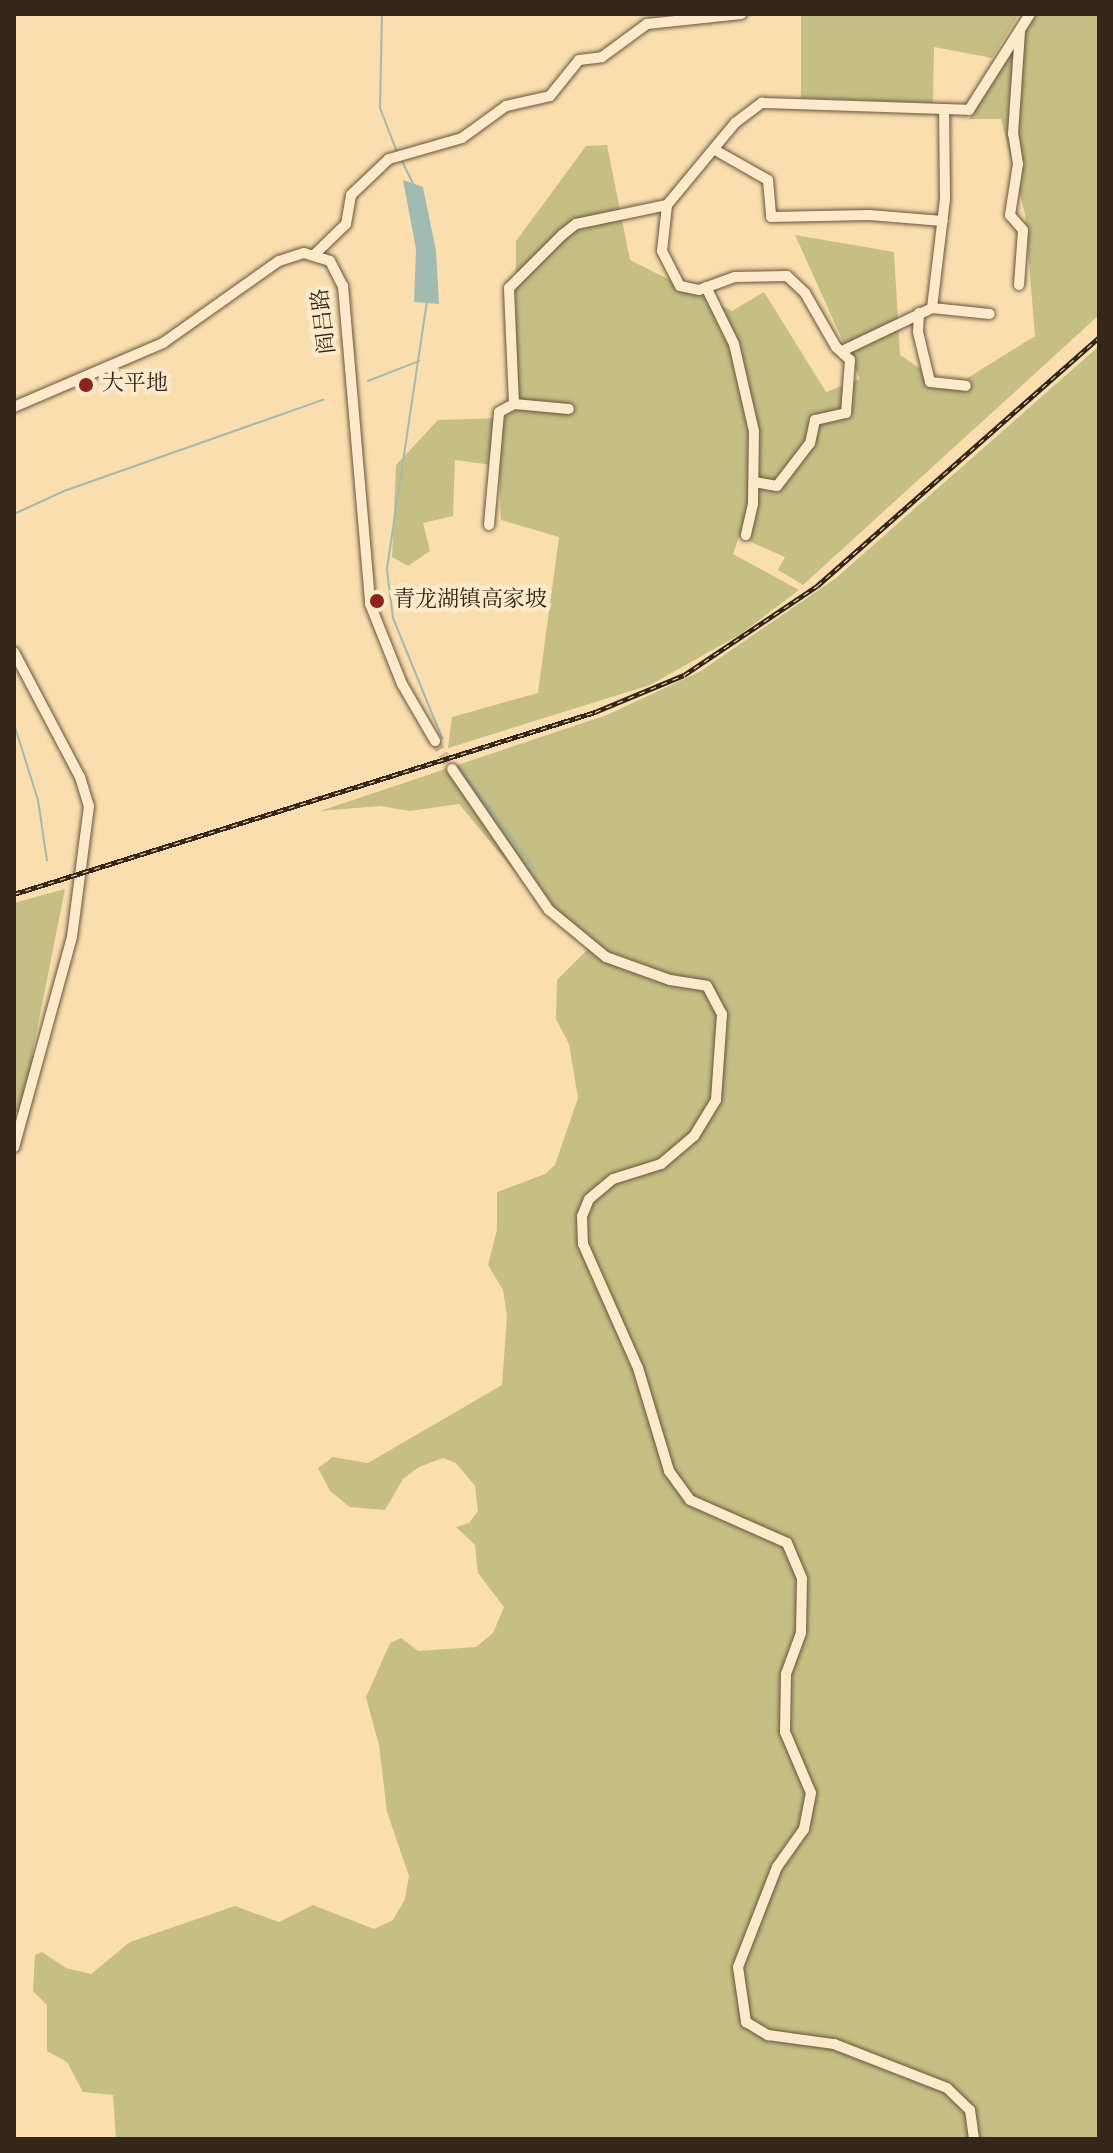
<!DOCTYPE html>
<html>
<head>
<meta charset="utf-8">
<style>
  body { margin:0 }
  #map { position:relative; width:1113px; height:2153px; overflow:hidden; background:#fadead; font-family:Vollkorn,"Noto Serif SC",serif }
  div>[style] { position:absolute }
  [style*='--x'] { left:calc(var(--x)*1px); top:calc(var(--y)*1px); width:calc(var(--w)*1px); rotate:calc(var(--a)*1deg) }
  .green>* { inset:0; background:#c6bf84 }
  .water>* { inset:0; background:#a0bbb1 }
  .stream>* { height:2px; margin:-1px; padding:0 1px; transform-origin:1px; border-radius:1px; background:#a0bbb1 }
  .minor-tunnel>* { height:10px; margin-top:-5px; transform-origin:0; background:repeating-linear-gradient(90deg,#d2b98f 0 10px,transparent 0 15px) }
  .roads { filter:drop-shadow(0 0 2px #66553e) drop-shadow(0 0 2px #66553e) }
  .minor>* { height:10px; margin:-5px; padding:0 5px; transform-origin:5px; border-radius:5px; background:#fceaca }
  .rail>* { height:5px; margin-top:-2.5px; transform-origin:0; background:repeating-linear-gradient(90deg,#fceaca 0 6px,#342719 0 12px); box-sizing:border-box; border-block:2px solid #342719 }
  .dots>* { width:22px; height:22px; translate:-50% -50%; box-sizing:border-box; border:4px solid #fceaca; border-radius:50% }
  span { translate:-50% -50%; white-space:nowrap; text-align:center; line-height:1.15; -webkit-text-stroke:8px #fceaca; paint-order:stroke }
  .street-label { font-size:22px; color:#342719 }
  .poi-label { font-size:22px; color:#342719 }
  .left { translate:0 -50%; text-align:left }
  .frame { position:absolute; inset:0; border:16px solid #342719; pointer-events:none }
</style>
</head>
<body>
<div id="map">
  <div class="green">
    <div style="clip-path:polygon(801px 14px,1019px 14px,992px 58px,934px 47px,933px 103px,801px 98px)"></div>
    <div style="clip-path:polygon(1036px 14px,1099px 14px,1099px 315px,803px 585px,778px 570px,785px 557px,739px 537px,733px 554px,799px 590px,741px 634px,650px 685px,448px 748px,452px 717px,538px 693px,559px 537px,501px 520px,499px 466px,455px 460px,453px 516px,423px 523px,430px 551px,408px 566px,392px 557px,396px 465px,438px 420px,503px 418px,515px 410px,516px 241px,586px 146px,607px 145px,630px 260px,732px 311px,764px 292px,826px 392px,860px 379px,795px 235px,894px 252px,900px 355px,950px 389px,1035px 336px,1025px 214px,1001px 119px,969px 119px)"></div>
    <div style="clip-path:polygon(1099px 346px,1099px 2139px,116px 2139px,113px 2095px,83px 2092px,67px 2062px,47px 2051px,47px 2005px,33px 1991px,35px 1955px,42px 1952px,66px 1968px,91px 1974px,130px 1942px,235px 1906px,279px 1922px,313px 1905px,374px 1929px,393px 1920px,405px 1899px,409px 1876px,387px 1812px,379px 1745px,366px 1697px,390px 1643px,401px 1638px,418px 1651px,476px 1647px,493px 1633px,504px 1607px,478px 1573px,475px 1545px,456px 1527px,469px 1523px,478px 1511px,475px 1486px,456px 1463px,443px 1458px,419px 1467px,403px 1479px,385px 1510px,350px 1507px,330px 1491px,318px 1468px,333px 1457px,368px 1463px,502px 1385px,507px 1316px,503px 1290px,488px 1265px,497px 1230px,497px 1192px,545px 1174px,555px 1165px,578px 1098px,569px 1044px,556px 1019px,557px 980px,588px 949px,554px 919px,459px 804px,410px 811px,380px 806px,320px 811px,607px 715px,701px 671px,836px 578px)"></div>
    <div style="clip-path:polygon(65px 889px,32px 1055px,42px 1061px,27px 1116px,14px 1111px,14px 903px)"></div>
  </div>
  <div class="water">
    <div style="clip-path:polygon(403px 180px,423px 187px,436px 251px,439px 304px,414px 302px,416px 249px)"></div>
  </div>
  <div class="stream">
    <div style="--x:382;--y:14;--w:94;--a:91.2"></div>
    <div style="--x:380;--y:108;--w:47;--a:68.9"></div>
    <div style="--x:402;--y:161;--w:25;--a:64"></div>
    <div style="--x:427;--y:301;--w:272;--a:98.5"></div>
    <div style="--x:387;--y:570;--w:48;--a:82.9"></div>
    <div style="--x:393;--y:618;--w:130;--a:67.8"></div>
    <div style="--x:368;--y:381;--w:55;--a:-21.4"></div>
    <div style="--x:14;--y:514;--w:55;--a:-24.7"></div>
    <div style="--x:64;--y:491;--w:275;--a:-19.4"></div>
    <div style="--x:14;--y:724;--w:80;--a:72.5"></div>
    <div style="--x:38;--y:800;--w:61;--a:81.5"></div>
    <div style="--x:459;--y:767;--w:126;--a:53.4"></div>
  </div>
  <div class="minor-tunnel">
    <div style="--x:435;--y:741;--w:33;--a:59"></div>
  </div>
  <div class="roads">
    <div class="minor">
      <div style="--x:715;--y:150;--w:61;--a:29.5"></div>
      <div style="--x:768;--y:180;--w:37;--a:85"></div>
      <div style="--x:771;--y:217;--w:98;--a:-1.2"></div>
      <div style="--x:869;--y:215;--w:74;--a:4.6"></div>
      <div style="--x:667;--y:205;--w:46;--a:96.2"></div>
      <div style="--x:662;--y:251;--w:39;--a:63"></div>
      <div style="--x:680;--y:286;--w:19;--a:12"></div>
      <div style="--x:699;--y:290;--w:38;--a:-20"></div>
      <div style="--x:735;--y:277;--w:52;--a:-1.1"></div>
      <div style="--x:787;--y:276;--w:25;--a:43"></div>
      <div style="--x:805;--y:293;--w:62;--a:60.1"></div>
      <div style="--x:836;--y:347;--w:19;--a:43"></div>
      <div style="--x:850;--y:360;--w:53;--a:94.3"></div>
      <div style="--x:846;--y:413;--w:32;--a:167"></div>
      <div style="--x:815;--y:420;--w:24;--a:102"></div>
      <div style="--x:810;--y:443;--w:54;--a:127.5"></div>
      <div style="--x:777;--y:486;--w:23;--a:-170"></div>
      <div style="--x:315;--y:254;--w:43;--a:-44.1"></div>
      <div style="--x:346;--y:224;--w:29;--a:-80"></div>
      <div style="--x:351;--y:195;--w:52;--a:-43.5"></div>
      <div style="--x:389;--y:159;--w:76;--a:-16"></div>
      <div style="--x:462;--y:138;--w:54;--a:-36"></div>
      <div style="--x:506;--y:106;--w:45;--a:-12.8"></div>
      <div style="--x:550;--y:96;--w:46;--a:-51.1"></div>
      <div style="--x:579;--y:60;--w:23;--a:-7"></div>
      <div style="--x:602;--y:57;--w:56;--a:-36.3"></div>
      <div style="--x:647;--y:24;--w:95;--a:-6.1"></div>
      <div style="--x:1019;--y:285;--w:55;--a:-85.8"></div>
      <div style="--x:1023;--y:230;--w:20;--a:-131"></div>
      <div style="--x:1010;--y:215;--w:52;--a:-81.1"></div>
      <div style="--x:1018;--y:164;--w:30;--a:-99"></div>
      <div style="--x:1013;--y:134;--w:102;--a:-86.1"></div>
      <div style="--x:706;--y:287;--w:64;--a:63.8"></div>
      <div style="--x:734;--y:344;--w:89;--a:77.1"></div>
      <div style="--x:754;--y:431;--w:73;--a:90.8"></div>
      <div style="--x:753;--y:504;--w:32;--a:103"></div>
      <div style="--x:932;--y:308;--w:110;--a:-83.2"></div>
      <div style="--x:945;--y:199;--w:90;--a:-90.6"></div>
      <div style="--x:919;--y:313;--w:19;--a:93"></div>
      <div style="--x:918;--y:332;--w:51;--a:76.5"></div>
      <div style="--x:930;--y:382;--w:36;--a:6"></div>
      <div style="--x:842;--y:351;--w:100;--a:-25.5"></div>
      <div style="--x:932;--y:308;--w:58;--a:5.9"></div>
      <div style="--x:514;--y:404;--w:116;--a:-92.5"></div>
      <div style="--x:509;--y:288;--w:75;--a:-45"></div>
      <div style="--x:562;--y:235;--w:18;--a:-38"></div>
      <div style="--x:576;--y:224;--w:93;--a:-11.8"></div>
      <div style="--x:667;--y:205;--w:107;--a:-50.3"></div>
      <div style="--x:735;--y:123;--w:34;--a:-37"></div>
      <div style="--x:762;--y:103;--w:207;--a:1.9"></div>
      <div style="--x:969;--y:110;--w:114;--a:-57.6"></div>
      <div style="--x:14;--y:407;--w:162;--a:-23.2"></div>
      <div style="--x:163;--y:343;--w:142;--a:-35.3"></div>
      <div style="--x:279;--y:261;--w:26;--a:-18"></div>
      <div style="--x:304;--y:253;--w:27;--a:17"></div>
      <div style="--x:330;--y:261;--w:28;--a:63"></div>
      <div style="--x:343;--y:286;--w:319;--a:85.1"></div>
      <div style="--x:370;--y:604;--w:86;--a:68.2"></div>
      <div style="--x:402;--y:684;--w:66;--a:59.9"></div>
      <div style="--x:489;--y:525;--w:113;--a:-84.9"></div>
      <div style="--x:499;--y:412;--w:17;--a:-28"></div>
      <div style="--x:514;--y:404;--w:55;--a:5.2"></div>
      <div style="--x:14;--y:652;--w:141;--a:62.2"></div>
      <div style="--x:80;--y:777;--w:30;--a:73"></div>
      <div style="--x:89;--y:806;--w:132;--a:97.4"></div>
      <div style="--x:72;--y:937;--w:218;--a:105.4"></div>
      <div style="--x:452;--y:769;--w:171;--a:55.5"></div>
      <div style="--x:549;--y:910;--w:74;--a:39.5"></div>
      <div style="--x:606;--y:957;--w:68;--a:19.8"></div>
      <div style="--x:670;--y:980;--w:37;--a:9"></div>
      <div style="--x:707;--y:986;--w:32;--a:62"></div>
      <div style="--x:722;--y:1014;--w:86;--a:94"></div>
      <div style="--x:716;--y:1100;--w:42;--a:121.4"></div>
      <div style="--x:694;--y:1136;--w:43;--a:139.7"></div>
      <div style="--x:661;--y:1164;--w:50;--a:162.6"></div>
      <div style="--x:613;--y:1179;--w:31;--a:140"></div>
      <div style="--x:589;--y:1199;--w:18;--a:112"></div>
      <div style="--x:582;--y:1216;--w:28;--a:88"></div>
      <div style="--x:583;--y:1244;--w:136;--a:66.1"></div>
      <div style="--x:638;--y:1368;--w:108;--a:73.2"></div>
      <div style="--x:669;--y:1471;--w:36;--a:54"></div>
      <div style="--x:690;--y:1500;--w:106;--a:23.9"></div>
      <div style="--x:787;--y:1543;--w:39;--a:67"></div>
      <div style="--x:802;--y:1579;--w:54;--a:91.1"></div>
      <div style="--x:801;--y:1633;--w:44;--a:110.1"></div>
      <div style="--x:786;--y:1674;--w:58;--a:91"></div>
      <div style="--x:785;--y:1732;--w:66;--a:66.9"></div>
      <div style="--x:811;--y:1793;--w:37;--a:101"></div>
      <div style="--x:804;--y:1829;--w:47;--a:125.4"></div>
      <div style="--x:777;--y:1867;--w:107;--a:111.3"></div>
      <div style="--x:738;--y:1967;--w:56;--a:81.7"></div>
      <div style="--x:746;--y:2022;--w:26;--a:31"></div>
      <div style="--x:768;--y:2035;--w:67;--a:7.8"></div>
      <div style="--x:834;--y:2044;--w:121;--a:21.3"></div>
      <div style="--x:947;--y:2088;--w:32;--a:44"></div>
      <div style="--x:970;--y:2110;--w:29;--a:82"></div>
    </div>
  </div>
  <div class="rail">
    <div style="--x:14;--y:894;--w:609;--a:-17.39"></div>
    <div style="--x:595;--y:712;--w:96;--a:-22.6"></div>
    <div style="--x:684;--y:675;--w:160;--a:-33.8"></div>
    <div style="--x:817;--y:586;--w:376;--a:-41.4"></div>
  </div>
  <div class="dots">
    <div style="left:86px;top:385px;background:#8f2418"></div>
    <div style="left:377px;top:601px;background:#8f2418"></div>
  </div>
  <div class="street-label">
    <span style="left:325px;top:321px;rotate:-97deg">阎吕路</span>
  </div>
  <div class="poi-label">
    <span class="left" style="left:102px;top:385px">大平地</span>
    <span class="left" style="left:393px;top:601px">青龙湖镇高家坡</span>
  </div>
  <div class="frame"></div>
</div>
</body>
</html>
